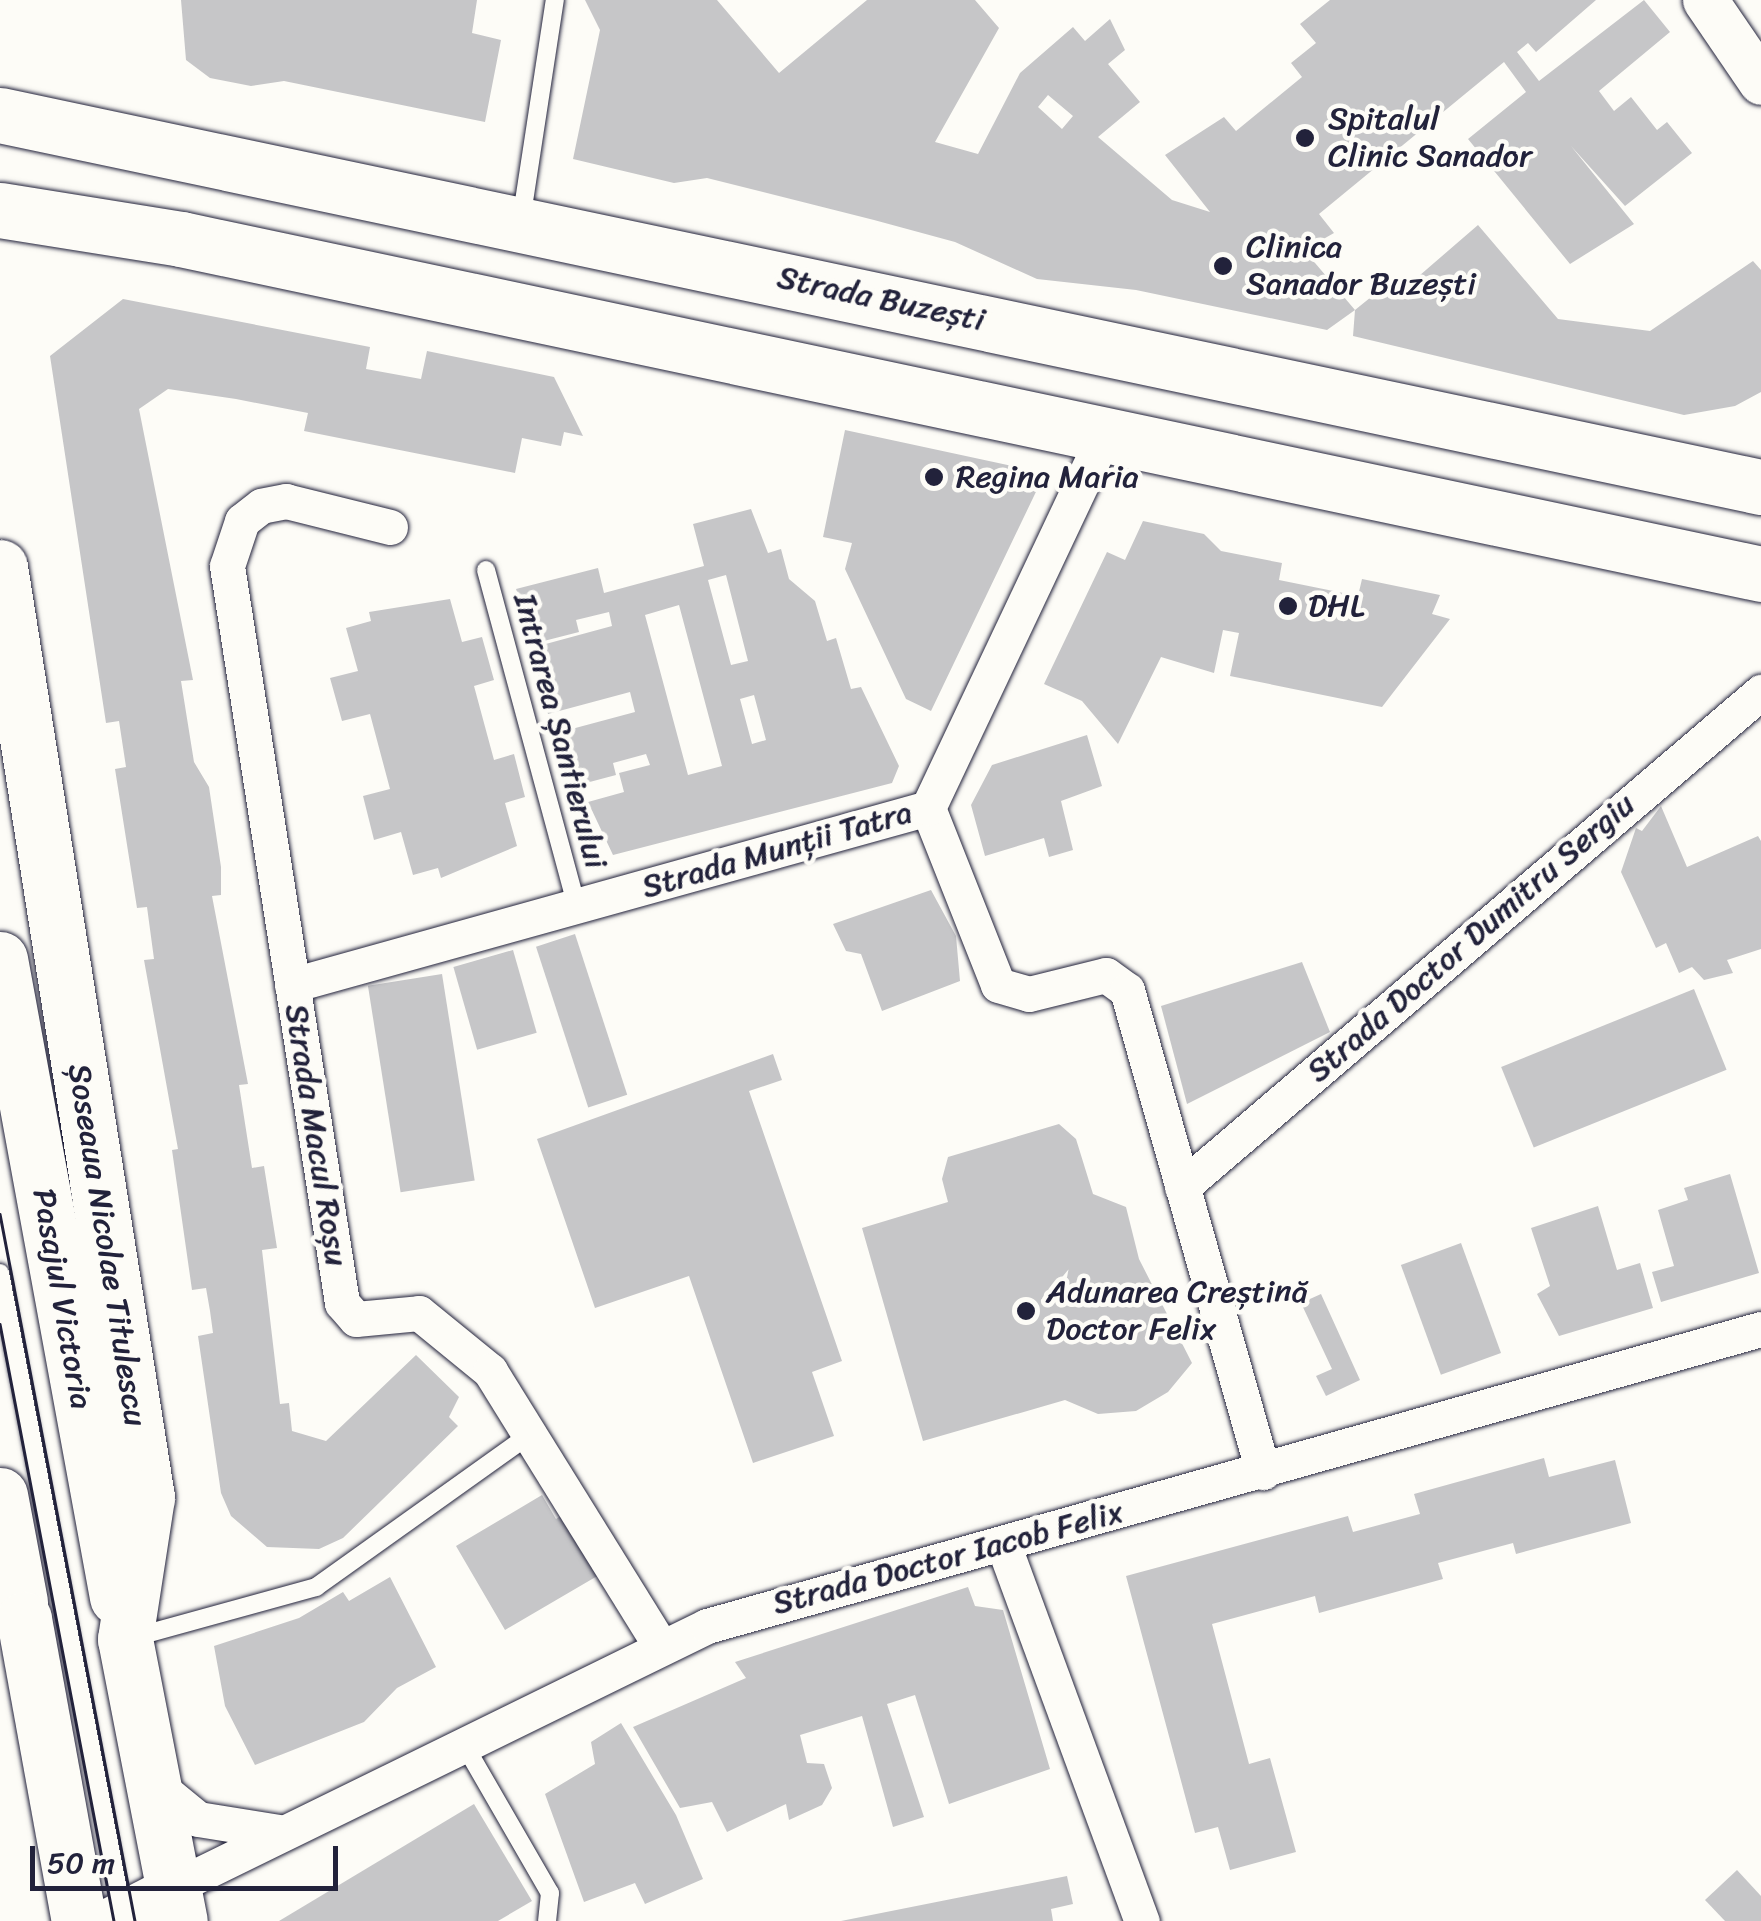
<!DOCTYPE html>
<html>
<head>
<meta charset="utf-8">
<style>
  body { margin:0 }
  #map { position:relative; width:1761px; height:1921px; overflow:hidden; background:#fdfcf7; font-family:Sriracha,sans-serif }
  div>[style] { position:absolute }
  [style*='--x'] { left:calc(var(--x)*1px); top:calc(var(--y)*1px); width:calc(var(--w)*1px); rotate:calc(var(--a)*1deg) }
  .building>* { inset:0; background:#c6c6c8; transform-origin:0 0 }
  .roads { filter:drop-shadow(0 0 2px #22223b) drop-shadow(0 0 2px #22223b) }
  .service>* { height:18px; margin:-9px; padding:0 9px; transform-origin:9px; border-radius:9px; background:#fdfcf7 }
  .minor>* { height:35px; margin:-17.5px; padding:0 17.5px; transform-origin:17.5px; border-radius:17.5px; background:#fdfcf7 }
  .tertiary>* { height:45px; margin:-22.5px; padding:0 22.5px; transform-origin:22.5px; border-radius:22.5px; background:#fdfcf7 }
  .primary>* { height:55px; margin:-27.5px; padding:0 27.5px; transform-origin:27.5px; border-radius:27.5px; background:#fdfcf7 }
  .tram>* { height:2.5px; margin:-1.25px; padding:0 1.25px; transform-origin:1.25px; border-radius:1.25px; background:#22223b }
  .dots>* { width:28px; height:28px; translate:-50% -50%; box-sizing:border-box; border:5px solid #fdfcf7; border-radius:50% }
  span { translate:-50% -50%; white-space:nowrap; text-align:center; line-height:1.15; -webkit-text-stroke:9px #fdfcf7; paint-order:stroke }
  .poi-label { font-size:32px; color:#22223b }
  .left { translate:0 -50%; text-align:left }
  .street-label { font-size:32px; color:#22223b }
  .scale { position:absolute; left:30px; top:1846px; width:308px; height:45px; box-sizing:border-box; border:5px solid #22223b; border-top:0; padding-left:12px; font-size:30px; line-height:35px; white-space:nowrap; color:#22223b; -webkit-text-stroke:8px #fdfcf7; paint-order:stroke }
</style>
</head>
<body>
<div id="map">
  <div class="building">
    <div style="clip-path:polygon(181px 0,477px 0,472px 33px,501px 40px,485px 122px,284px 81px,251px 86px,210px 78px,186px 60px)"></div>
    <div style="clip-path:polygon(evenodd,585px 0,717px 0,779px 73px,867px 0,975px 0,999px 28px,935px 142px,978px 154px,1020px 73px,1073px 27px,1085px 41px,1110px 19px,1125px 50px,1108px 64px,1140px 102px,1098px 137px,1172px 200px,1210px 212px,1165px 155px,1224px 117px,1236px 131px,1302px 77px,1291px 63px,1316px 43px,1300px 24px,1330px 0,1596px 0,1536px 52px,1528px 43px,1517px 52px,1539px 81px,1644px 0,1670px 32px,1599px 91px,1614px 111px,1631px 97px,1657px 130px,1667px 122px,1692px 153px,1625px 206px,1571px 146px,1634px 224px,1570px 264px,1468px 139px,1526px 92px,1504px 62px,1319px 214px,1334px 233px,1304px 250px,1355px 310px,1327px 330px,1136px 290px,1037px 279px,955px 242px,874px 220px,707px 178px,674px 183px,573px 159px,600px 30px,585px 0,1048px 95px,1073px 116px,1062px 129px,1038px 107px,1048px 95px)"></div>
    <div style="clip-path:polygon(1478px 225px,1558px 319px,1650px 331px,1753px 261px,1761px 270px,1761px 392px,1735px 406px,1684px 415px,1353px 336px,1355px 310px,1392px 280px,1412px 282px)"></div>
    <div style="clip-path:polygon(123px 299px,370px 347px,366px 369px,421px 379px,427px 351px,554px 377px,583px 436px,564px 432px,561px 446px,522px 438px,515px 473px,304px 431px,308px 413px,236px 399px,168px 389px,139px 409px,193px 680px,181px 681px,194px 762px,209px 787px,221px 867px,221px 895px,212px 896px,248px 1084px,239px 1085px,252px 1168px,264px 1166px,277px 1248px,262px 1250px,280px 1404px,289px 1403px,292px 1431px,326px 1441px,416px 1355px,459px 1397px,449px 1417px,458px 1426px,343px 1538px,319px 1549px,267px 1547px,231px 1516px,221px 1493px,198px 1336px,213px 1333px,210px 1311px,206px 1288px,192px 1290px,172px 1150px,178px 1149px,144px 960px,154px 959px,147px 907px,137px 908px,115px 769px,126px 767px,119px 721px,106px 723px,50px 356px)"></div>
    <div style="clip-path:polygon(845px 430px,1045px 473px,931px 711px,906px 699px,845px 569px,852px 543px,823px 537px)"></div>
    <div style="clip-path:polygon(evenodd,751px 509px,768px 553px,781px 549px,789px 579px,815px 601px,827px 641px,836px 638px,851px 689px,861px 687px,899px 766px,892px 783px,613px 855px,588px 802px,624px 792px,619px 773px,650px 765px,646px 754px,613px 763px,616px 775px,567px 788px,553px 734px,635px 712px,630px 692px,548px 714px,531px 648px,612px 626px,609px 612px,576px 620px,579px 632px,536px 643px,516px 589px,598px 568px,604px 593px,704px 566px,693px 524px,751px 509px,726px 575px,748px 661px,731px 665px,708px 580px,726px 575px,751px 509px,679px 605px,722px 766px,688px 775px,645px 615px,679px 605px,751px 509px,754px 695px,766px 740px,752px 744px,740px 699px,754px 695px)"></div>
    <div style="clip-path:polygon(1143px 521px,1204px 534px,1221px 551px,1282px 563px,1279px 580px,1358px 596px,1362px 579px,1440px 595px,1432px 614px,1450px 619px,1382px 707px,1230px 676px,1239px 633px,1223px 630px,1214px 673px,1161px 657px,1118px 744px,1082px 701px,1044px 684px,1107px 552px,1125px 560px)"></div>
    <div style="clip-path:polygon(450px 599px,462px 642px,482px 637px,494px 680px,474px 686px,494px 760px,514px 754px,525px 797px,505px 803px,517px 846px,441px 878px,438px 868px,413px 875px,401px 832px,374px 840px,363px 796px,390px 789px,370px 714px,342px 721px,330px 678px,358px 671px,346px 628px,371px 621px,369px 612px)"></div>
    <div style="clip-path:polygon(1087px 735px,1102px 786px,1061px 801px,1073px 850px,1049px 857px,1044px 838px,985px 856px,971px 805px,992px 765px)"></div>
    <div style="clip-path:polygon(1661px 806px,1687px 867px,1758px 836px,1761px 841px,1761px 949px,1727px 960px,1733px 973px,1704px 980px,1692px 967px,1679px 973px,1666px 943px,1656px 948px,1621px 872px,1636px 828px,1642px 831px)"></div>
    <div style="clip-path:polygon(931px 890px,956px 936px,960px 981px,882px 1011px,861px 954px,846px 951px,833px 924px)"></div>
    <div style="left:575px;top:934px;width:169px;height:41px;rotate:72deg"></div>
    <div style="left:513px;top:950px;width:86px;height:62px;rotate:74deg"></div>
    <div style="clip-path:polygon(1302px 962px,1330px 1032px,1187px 1104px,1161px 1006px)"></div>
    <div style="left:442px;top:974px;width:209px;height:75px;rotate:81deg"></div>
    <div style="left:1694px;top:989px;width:87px;height:208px;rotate:68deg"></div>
    <div style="clip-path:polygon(773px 1054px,782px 1080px,749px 1091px,842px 1361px,812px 1372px,834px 1436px,753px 1463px,689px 1276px,595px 1308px,537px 1139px)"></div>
    <div style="clip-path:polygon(1059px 1124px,1076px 1139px,1093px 1194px,1126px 1207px,1139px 1259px,1192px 1363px,1168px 1392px,1136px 1411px,1098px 1414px,1065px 1400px,923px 1441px,862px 1228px,948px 1202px,942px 1179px,948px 1157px)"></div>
    <div style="clip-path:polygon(1730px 1174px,1759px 1273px,1661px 1302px,1652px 1272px,1674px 1266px,1658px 1210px,1688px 1200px,1684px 1188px)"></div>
    <div style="clip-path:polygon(1598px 1206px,1617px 1270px,1640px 1263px,1653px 1308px,1559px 1336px,1537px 1294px,1550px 1286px,1531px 1228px)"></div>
    <div style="left:1461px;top:1243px;width:117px;height:64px;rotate:70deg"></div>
    <div style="clip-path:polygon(1321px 1294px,1360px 1380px,1326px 1396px,1316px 1376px,1332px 1369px,1301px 1303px)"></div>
    <div style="clip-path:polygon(1544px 1458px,1549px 1477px,1615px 1460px,1631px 1523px,1516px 1554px,1513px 1543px,1438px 1563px,1443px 1579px,1319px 1613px,1315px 1596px,1212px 1624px,1249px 1764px,1270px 1758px,1296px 1852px,1230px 1870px,1218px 1827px,1195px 1833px,1126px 1576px,1348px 1516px,1353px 1532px,1420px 1514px,1414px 1494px)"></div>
    <div style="clip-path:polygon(542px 1495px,556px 1519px,564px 1514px,599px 1575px,505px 1630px,456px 1546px)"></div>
    <div style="clip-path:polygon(390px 1577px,436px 1667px,397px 1688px,364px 1722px,255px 1765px,225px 1706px,214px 1646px,299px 1618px,343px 1592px,349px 1601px)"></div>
    <div style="clip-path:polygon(968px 1587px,975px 1606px,1003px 1610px,1050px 1769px,949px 1804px,915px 1695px,887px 1704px,924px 1817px,893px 1827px,862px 1716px,800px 1735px,807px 1763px,824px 1764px,832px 1788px,822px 1805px,789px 1820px,786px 1804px,727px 1832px,712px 1802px,680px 1808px,633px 1727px,746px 1678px,735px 1662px)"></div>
    <div style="clip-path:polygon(621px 1723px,676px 1815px,703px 1879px,645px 1904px,635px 1883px,584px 1902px,545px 1794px,595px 1764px,591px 1742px)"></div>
    <div style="clip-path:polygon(474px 1804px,532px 1901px,498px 1921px,279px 1921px)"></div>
    <div style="clip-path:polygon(1737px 1870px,1761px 1896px,1761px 1921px,1725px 1921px,1705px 1900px)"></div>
    <div style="clip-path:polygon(1067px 1876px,1073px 1904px,1051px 1909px,1053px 1921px,841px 1921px)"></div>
  </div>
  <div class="roads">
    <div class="service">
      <div style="--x:521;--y:221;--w:224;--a:-81.3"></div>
      <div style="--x:486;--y:570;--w:349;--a:74.9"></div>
      <div style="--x:0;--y:1273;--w:650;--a:79.17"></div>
      <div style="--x:135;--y:1637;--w:188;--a:-15.4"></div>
      <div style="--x:316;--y:1587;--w:265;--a:-35.5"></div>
      <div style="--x:465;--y:1746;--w:170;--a:60"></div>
      <div style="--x:550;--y:1893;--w:28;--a:96"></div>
    </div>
    <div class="minor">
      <div style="--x:390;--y:527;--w:107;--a:-166"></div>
      <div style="--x:286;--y:501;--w:25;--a:169"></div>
      <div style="--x:261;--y:506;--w:24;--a:142"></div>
      <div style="--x:242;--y:521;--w:47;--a:108.4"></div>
      <div style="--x:227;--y:566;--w:746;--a:81.13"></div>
      <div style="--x:342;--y:1303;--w:21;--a:49"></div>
      <div style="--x:356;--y:1319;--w:63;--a:-5.4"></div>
      <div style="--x:419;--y:1313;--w:92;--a:39.2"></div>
      <div style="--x:490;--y:1371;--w:325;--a:58.2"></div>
      <div style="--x:928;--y:808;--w:190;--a:68.4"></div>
      <div style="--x:998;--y:985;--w:32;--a:16"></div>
      <div style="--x:1029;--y:994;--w:79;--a:-13.9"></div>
      <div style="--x:1106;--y:975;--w:26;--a:36"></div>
      <div style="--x:1127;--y:990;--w:501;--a:74.24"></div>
      <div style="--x:292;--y:985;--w:660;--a:-15.55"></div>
      <div style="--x:928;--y:808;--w:407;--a:-64.7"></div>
      <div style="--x:1182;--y:1187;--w:762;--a:-40.53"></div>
      <div style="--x:1003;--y:1544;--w:402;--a:69.8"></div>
      <div style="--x:153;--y:1782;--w:58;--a:39.4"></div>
      <div style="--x:198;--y:1819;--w:82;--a:9.1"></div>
      <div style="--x:174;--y:1887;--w:593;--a:-26.09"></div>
      <div style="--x:707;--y:1626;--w:1095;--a:-15.74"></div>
    </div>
    <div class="tertiary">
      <div style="--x:1705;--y:0;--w:99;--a:55.7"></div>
      <div style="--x:108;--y:1921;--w:74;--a:-27.3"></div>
    </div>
    <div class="primary">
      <div style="--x:0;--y:115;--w:1800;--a:11.93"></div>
      <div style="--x:0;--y:210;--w:183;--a:9.1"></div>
      <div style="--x:181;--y:239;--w:1615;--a:11.97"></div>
      <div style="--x:0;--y:567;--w:942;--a:81.02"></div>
      <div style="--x:147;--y:1497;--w:144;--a:98.8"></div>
      <div style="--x:125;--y:1639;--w:287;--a:79"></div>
      <div style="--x:0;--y:959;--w:649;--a:79.61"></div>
      <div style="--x:0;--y:1495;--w:109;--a:79.4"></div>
      <div style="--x:0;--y:1567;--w:57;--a:65.2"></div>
      <div style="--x:24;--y:1619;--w:307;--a:79.7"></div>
    </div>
  </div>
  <div class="tram">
    <div style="--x:0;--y:1214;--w:720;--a:79.19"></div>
    <div style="--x:0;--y:1324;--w:608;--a:79.19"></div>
  </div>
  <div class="dots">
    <div style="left:1305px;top:138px;background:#22223b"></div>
    <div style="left:1223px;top:266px;background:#22223b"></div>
    <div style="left:934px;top:477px;background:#22223b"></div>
    <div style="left:1288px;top:606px;background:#22223b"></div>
    <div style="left:1026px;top:1311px;background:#22223b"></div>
  </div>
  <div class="poi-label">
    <span class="left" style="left:1328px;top:138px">Spitalul<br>Clinic Sanador</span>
    <span class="left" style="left:1246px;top:266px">Clinica<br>Sanador Buzești</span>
    <span class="left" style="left:956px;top:477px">Regina Maria</span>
    <span class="left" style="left:1308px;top:606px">DHL</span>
    <span class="left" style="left:1046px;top:1311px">Adunarea Creștină<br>Doctor Felix</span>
  </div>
  <div class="street-label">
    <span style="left:881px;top:299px;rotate:12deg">Strada Buzești</span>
    <span style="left:560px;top:731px;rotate:75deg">Intrarea Șantierului</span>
    <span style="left:777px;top:850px;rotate:-16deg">Strada Munții Tatra</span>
    <span style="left:1471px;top:938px;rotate:-41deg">Strada Doctor Dumitru Sergiu</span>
    <span style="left:316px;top:1135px;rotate:81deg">Strada Macul Roșu</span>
    <span style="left:107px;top:1245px;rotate:81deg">Șoseaua Nicolae Titulescu</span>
    <span style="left:62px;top:1299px;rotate:80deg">Pasajul Victoria</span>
    <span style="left:948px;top:1558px;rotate:-15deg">Strada Doctor Iacob Felix</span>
  </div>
  <div class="scale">50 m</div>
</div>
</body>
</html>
